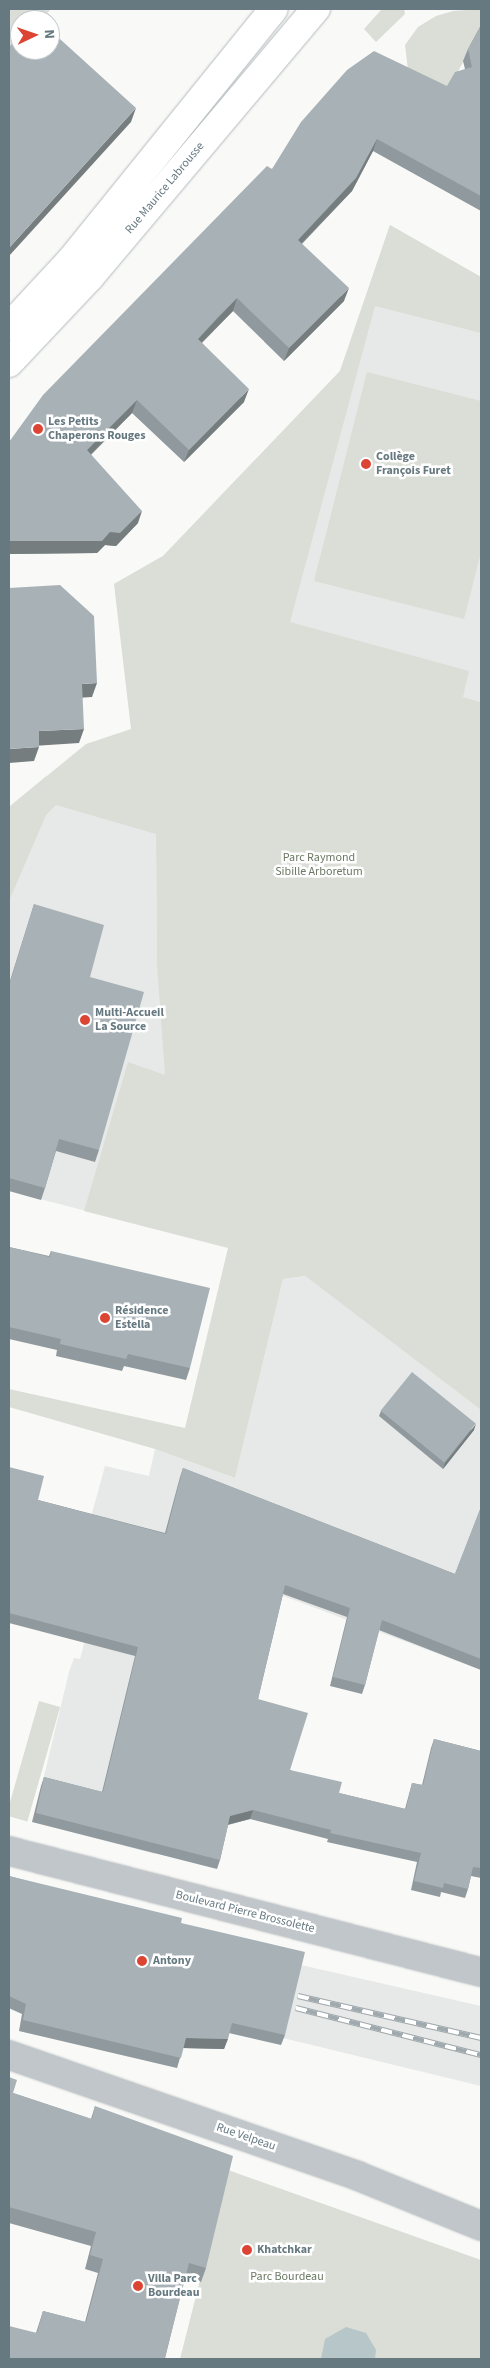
<!DOCTYPE html>
<html>
<head>
<meta charset="utf-8">
<style>
  body { margin:0 }
  #map { position:relative; width:490px; height:2368px; overflow:hidden; background:#f9f9f7; font-family:"Source Sans 3",sans-serif }
  div>[style] { position:absolute }
  [style*='--x'] { left:calc(var(--x)*1px); top:calc(var(--y)*1px); width:calc(var(--w)*1px); rotate:calc(var(--a)*1deg) }
  .built>* { inset:0; background:#e7e9e8 }
  .green>* { inset:0; background:#daded6; transform-origin:0 0 }
  .water>* { inset:0; background:#b7c6c8 }
  .roads { filter:drop-shadow(0 0 1px #b3babd) drop-shadow(0 0 1px #b3babd) }
  .street>* { height:28px; margin:-14px; padding:0 14px; transform-origin:14px; border-radius:14px; background:#c0c6c9 }
  .secondary>* { height:28px; margin:-14px; padding:0 14px; transform-origin:14px; border-radius:14px; background:#fff }
  .rail>* { height:5.5px; margin-top:-2.75px; transform-origin:0; background:repeating-linear-gradient(90deg,#fff 0 11px,#a0a9ad 0 22px); box-sizing:border-box; border-block:1px solid #a0a9ad }
  .wall>* { inset:0; background:#90999d }
  .shaded-wall>* { inset:0; background:#767d7f }
  .building>* { inset:0; background:#a8b2b6; transform-origin:0 0 }
  .dots>* { width:14px; height:14px; translate:-50% -50%; box-sizing:border-box; border:2px solid #fff; border-radius:50% }
  span { translate:-50% -50%; white-space:nowrap; text-align:center; line-height:1.15; -webkit-text-stroke:5px #fff; paint-order:stroke }
  .street-label { font-size:12px; color:#667981 }
  .poi-label { font-size:12px; color:#667981; font-weight:700 }
  .left { translate:0 -50%; text-align:left }
  .park-label { font-size:12px; color:#6b7964 }
  .frame { position:absolute; inset:0; border:10px solid #667981; pointer-events:none }
  .north { position:absolute; left:10px; top:10px; width:50px; height:50px; box-sizing:border-box; background:#fff; border:1px solid #c2c9cd; border-radius:50%; rotate:87deg; font-size:14px; font-weight:700; line-height:20px; text-align:center; color:#667981 }
  .north::after { content:''; display:block; margin:auto; width:18px; height:22px; background:#dc4534; clip-path:polygon(50% 0,100% 100%,50% 72%,0 100%) }
</style>
</head>
<body>
<div id="map">
  <div class="built">
    <div style="clip-path:polygon(390px 225px,481px 277px,481px 702px,350px 666px,114px 584px,163px 556px,340px 371px)"></div>
    <div style="clip-path:polygon(46px 776px,156px 834px,157px 964px,218px 1245px,9px 1191px,9px 807px)"></div>
    <div style="clip-path:polygon(305px 1276px,481px 1410px,481px 1670px,249px 1583px,200px 1669px,155px 1854px,33px 1822px,69px 1672px,74px 1658px,80px 1659px,114px 1530px,89px 1524px,105px 1466px,149px 1476px,155px 1449px,235px 1478px,283px 1279px)"></div>
    <div style="clip-path:polygon(9px 1887px,301px 1965px,481px 2006px,481px 2086px,283px 2038px,281px 2045px,228px 2033px,224px 2048px,182px 2048px,177px 2068px,19px 2031px,22px 2014px,9px 2009px)"></div>
  </div>
  <div class="green">
    <div style="clip-path:polygon(9px 9px,51px 9px,41px 20px,20px 20px,20px 43px,9px 56px)"></div>
    <div style="clip-path:polygon(382px 9px,404px 9px,405px 14px,376px 42px,364px 29px)"></div>
    <div style="clip-path:polygon(481px 9px,481px 31px,442px 99px,408px 70px,405px 45px,418px 27px,436px 16px,453px 11px)"></div>
    <div style="clip-path:polygon(390px 225px,481px 277px,481px 333px,375px 306px,290px 622px,469px 671px,463px 697px,481px 702px,481px 1410px,305px 1276px,283px 1279px,235px 1478px,155px 1449px,9px 1407px,9px 1389px,185px 1428px,228px 1248px,84px 1211px,128px 1062px,165px 1075px,157px 964px,156px 834px,56px 805px,46px 815px,9px 901px,9px 807px,86px 744px,131px 729px,114px 584px,163px 556px,340px 371px)"></div>
    <div style="clip-path:polygon(367px 372px,481px 401px,481px 552px,464px 619px,314px 581px)"></div>
    <div style="left:39px;top:1701px;width:22px;height:119px;rotate:16deg"></div>
    <div style="clip-path:polygon(228px 2170px,481px 2260px,481px 2359px,180px 2359px)"></div>
  </div>
  <div class="water">
    <div style="clip-path:polygon(346px 2327px,366px 2333px,376px 2350px,375px 2359px,321px 2359px,325px 2339px)"></div>
  </div>
  <div class="roads">
    <div class="street">
      <div style="--x:9;--y:1851;--w:487;--a:14.4"></div>
      <div style="--x:9;--y:2055;--w:369;--a:19.1"></div>
      <div style="--x:358;--y:2176;--w:133;--a:22.1"></div>
    </div>
    <div class="secondary">
      <div style="--x:9;--y:327;--w:93;--a:-47.2"></div>
      <div style="--x:72;--y:259;--w:321;--a:-51.1"></div>
      <div style="--x:9;--y:363;--w:118;--a:-46.7"></div>
      <div style="--x:90;--y:277;--w:351;--a:-49.9"></div>
    </div>
  </div>
  <div class="rail">
    <div style="--x:298;--y:1996;--w:188;--a:12.9"></div>
    <div style="--x:296;--y:2008;--w:191;--a:14.3"></div>
  </div>
  <div class="wall">
    <div style="clip-path:polygon(481px 25px,481px 211px,373px 151px,352px 191px,302px 244px,344px 301px,284px 361px,233px 311px,202px 343px,244px 402px,184px 462px,132px 413px,91px 455px,138px 523px,116px 546px,105px 545px,97px 553px,9px 554px,9px 442px,272px 169px,447px 86px,465px 69px,463px 61px,468px 49px)"></div>
    <div style="clip-path:polygon(34px 904px,90px 977px,99px 1150px,95px 1162px,56px 1151px,45px 1188px,41px 1200px,9px 1191px,9px 984px)"></div>
    <div style="clip-path:polygon(9px 1247px,49px 1256px,51px 1251px,190px 1368px,186px 1380px,124px 1366px,122px 1371px,56px 1356px,57px 1350px,9px 1339px)"></div>
    <div style="clip-path:polygon(381px 1411px,474px 1430px,443px 1469px,379px 1416px)"></div>
    <div style="clip-path:polygon(9px 1467px,38px 1500px,165px 1533px,180px 1477px,183px 1468px,455px 1574px,481px 1507px,481px 1670px,379px 1630px,365px 1685px,362px 1694px,330px 1686px,347px 1617px,283px 1594px,258px 1699px,290px 1770px,339px 1793px,405px 1809px,412px 1783px,422px 1785px,431px 1748px,434px 1739px,481px 1751px,481px 1878px,471px 1876px,468px 1889px,465px 1898px,441px 1892px,440px 1897px,411px 1890px,417px 1862px,327px 1842px,328px 1839px,250px 1819px,228px 1825px,220px 1860px,217px 1869px,32px 1822px,41px 1786px,44px 1777px,102px 1792px,135px 1656px,9px 1623px)"></div>
    <div style="clip-path:polygon(9px 1876px,181px 1923px,285px 2035px,281px 2045px,229px 2033px,224px 2049px,183px 2048px,177px 2068px,19px 2031px,22px 2014px,9px 2008px)"></div>
    <div style="clip-path:polygon(9px 2077px,13px 2093px,91px 2119px,95px 2106px,206px 2268px,201px 2282px,185px 2277px,165px 2358px,36px 2333px,43px 2311px,85px 2322px,98px 2273px,85px 2269px,91px 2246px,9px 2223px)"></div>
  </div>
  <div class="shaded-wall">
    <div style="clip-path:polygon(136px 108px,131px 122px,9px 256px,9px 248px)"></div>
    <div style="clip-path:polygon(377px 139px,373px 151px,352px 191px,293px 252px,298px 240px)"></div>
    <div style="clip-path:polygon(349px 288px,344px 301px,284px 361px,289px 348px)"></div>
    <div style="clip-path:polygon(237px 298px,233px 311px,193px 351px,198px 339px)"></div>
    <div style="clip-path:polygon(249px 389px,244px 402px,184px 462px,189px 450px)"></div>
    <div style="clip-path:polygon(137px 400px,132px 413px,82px 463px,87px 450px)"></div>
    <div style="clip-path:polygon(142px 511px,138px 523px,116px 546px,105px 545px,97px 553px,9px 554px,9px 541px,110px 532px)"></div>
    <div style="clip-path:polygon(97px 683px,92px 697px,76px 698px,82px 684px)"></div>
    <div style="clip-path:polygon(84px 729px,79px 743px,33px 746px,39px 731px)"></div>
    <div style="clip-path:polygon(39px 747px,34px 761px,9px 763px,9px 749px)"></div>
    <div style="clip-path:polygon(476px 1424px,474px 1430px,443px 1469px,445px 1463px)"></div>
    <div style="clip-path:polygon(253px 1810px,250px 1819px,226px 1825px,230px 1816px)"></div>
    <div style="clip-path:polygon(186px 2038px,228px 2039px,224px 2049px,182px 2048px)"></div>
  </div>
  <div class="building">
    <div style="clip-path:polygon(36px 17px,39px 20px,34px 20px)"></div>
    <div style="clip-path:polygon(481px 25px,481px 196px,377px 139px,356px 178px,298px 240px,349px 288px,289px 348px,237px 298px,217px 318px,198px 339px,249px 389px,189px 450px,137px 400px,87px 450px,142px 511px,120px 533px,110px 532px,102px 541px,9px 541px,9px 442px,43px 395px,267px 166px,272px 169px,301px 122px,347px 70px,374px 51px,447px 86px,455px 72px,472px 67px,468px 49px)"></div>
    <div style="clip-path:polygon(50px 30px,136px 108px,9px 248px,9px 47px,20px 35px,20px 50px,50px 50px)"></div>
    <div style="clip-path:polygon(60px 585px,94px 616px,97px 683px,82px 684px,84px 729px,39px 731px,39px 747px,9px 749px,9px 588px)"></div>
    <div style="clip-path:polygon(34px 904px,104px 925px,90px 977px,144px 992px,99px 1150px,59px 1139px,45px 1188px,9px 1178px,9px 986px)"></div>
    <div style="clip-path:polygon(9px 1247px,50px 1257px,51px 1251px,210px 1288px,190px 1368px,128px 1354px,126px 1359px,60px 1344px,61px 1339px,9px 1327px)"></div>
    <div style="left:412px;top:1372px;width:82px;height:50px;rotate:39deg"></div>
    <div style="clip-path:polygon(9px 1467px,44px 1476px,38px 1500px,166px 1534px,183px 1468px,455px 1574px,481px 1507px,481px 1659px,382px 1620px,365px 1685px,333px 1677px,350px 1608px,285px 1585px,258px 1699px,308px 1713px,290px 1770px,342px 1782px,339px 1793px,406px 1809px,412px 1783px,423px 1785px,434px 1739px,481px 1751px,481px 1868px,473px 1867px,468px 1889px,444px 1883px,443px 1888px,414px 1881px,421px 1853px,330px 1833px,331px 1830px,253px 1810px,230px 1816px,220px 1860px,36px 1813px,44px 1777px,103px 1792px,138px 1647px,9px 1613px)"></div>
    <div style="clip-path:polygon(9px 1876px,182px 1918px,181px 1923px,305px 1952px,285px 2035px,232px 2023px,228px 2039px,186px 2038px,181px 2058px,23px 2020px,26px 2004px,9px 1996px)"></div>
    <div style="clip-path:polygon(9px 2077px,17px 2080px,13px 2093px,92px 2119px,95px 2106px,233px 2156px,206px 2268px,189px 2263px,165px 2358px,171px 2359px,9px 2359px,9px 2326px,37px 2333px,43px 2311px,86px 2322px,103px 2259px,90px 2255px,96px 2232px,9px 2207px)"></div>
  </div>
  <div class="dots">
    <div style="left:38px;top:429px;background:#dc4534"></div>
    <div style="left:366px;top:464px;background:#dc4534"></div>
    <div style="left:85px;top:1020px;background:#dc4534"></div>
    <div style="left:105px;top:1318px;background:#dc4534"></div>
    <div style="left:142px;top:1961px;background:#dc4534"></div>
    <div style="left:247px;top:2250px;background:#dc4534"></div>
    <div style="left:138px;top:2286px;background:#dc4534"></div>
  </div>
  <div class="street-label">
    <span style="left:165px;top:188px;rotate:-50deg">Rue Maurice Labrousse</span>
    <span style="left:245px;top:1912px;rotate:14deg">Boulevard Pierre Brossolette</span>
    <span style="left:246px;top:2137px;rotate:19deg">Rue Velpeau</span>
  </div>
  <div class="poi-label">
    <span class="left" style="left:48px;top:429px">Les Petits<br>Chaperons Rouges</span>
    <span class="left" style="left:376px;top:464px">Collège<br>François Furet</span>
    <span class="left" style="left:95px;top:1020px">Multi-Accueil<br>La Source</span>
    <span class="left" style="left:115px;top:1318px">Résidence<br>Estella</span>
    <span class="left" style="left:153px;top:1961px">Antony</span>
    <span class="left" style="left:257px;top:2250px">Khatchkar</span>
    <span class="left" style="left:148px;top:2286px">Villa Parc<br>Bourdeau</span>
  </div>
  <div class="park-label">
    <span style="left:319px;top:865px">Parc Raymond<br>Sibille Arboretum</span>
    <span style="left:287px;top:2277px">Parc Bourdeau</span>
  </div>
  <div class="frame"></div>
  <div class="north">N</div>
</div>
</body>
</html>
